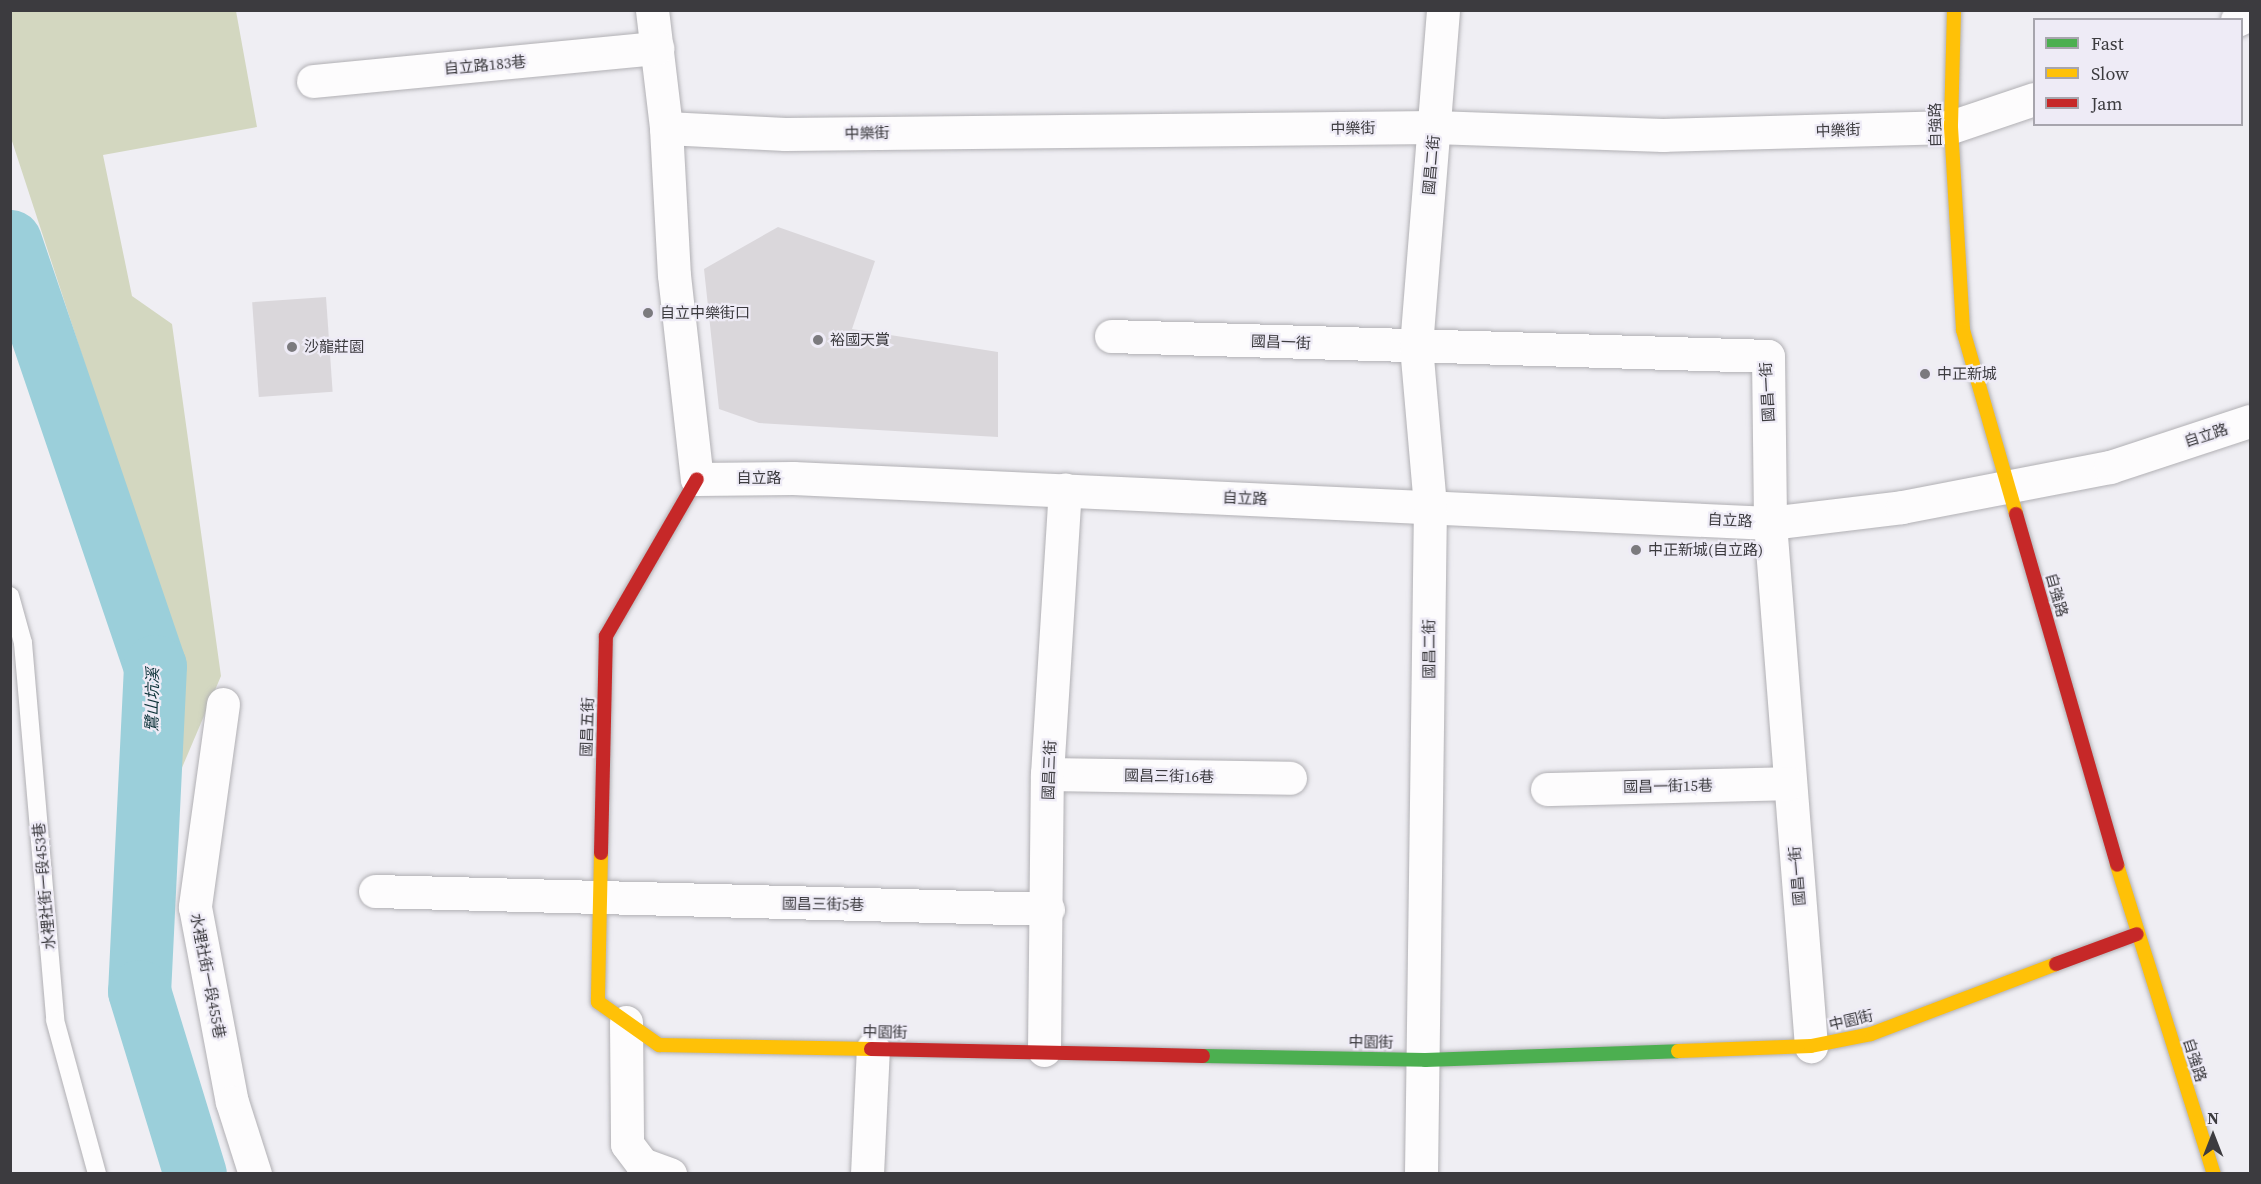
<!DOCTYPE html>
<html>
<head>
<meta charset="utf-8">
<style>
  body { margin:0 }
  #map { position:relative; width:2261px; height:1184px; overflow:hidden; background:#efeef3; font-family:"Source Serif 4","Noto Sans TC",serif }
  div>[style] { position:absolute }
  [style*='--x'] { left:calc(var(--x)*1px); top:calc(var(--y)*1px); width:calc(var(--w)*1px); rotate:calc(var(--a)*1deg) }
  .green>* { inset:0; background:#d3d7c0 }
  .river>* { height:63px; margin:-31.5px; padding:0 31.5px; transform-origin:31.5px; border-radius:31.5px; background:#9bcfda }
  .building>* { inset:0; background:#dad7db; transform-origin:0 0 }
  .roads { filter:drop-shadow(0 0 2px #b1b0b4) drop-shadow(0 0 2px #b1b0b4) }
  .lane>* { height:18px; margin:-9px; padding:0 9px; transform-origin:9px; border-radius:9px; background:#fdfcfd }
  .street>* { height:33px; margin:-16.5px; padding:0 16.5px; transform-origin:16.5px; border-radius:16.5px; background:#fdfcfd }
  .fast>* { height:14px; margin:-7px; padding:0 7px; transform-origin:7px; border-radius:7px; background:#4caf50 }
  .slow>* { height:14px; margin:-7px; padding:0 7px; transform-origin:7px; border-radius:7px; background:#ffc107 }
  .jam>* { height:14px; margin:-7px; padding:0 7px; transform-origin:7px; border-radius:7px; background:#c62828 }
  .dots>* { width:16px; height:16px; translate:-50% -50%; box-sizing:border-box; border:3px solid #eeebf6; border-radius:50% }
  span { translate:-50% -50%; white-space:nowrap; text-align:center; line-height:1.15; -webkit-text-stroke:4.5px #eeebf6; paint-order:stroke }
  .street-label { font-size:15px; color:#3c3b3f }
  .poi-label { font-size:15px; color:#3c3b3f }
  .left { translate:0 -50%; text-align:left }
  .water-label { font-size:16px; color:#0d3339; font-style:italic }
  .frame { position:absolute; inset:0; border:12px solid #3c3b3f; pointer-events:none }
  .legend { position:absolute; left:2033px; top:18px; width:210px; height:108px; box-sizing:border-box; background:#eeebf6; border:2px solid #a7a5ad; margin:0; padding:8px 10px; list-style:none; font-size:18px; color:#3c3b3f }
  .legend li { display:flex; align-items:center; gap:12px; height:30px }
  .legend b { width:30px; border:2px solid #a7a5ad }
  .north { position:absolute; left:2183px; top:1106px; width:60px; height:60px; -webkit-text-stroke:4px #eeebf6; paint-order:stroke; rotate:0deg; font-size:16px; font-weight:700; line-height:24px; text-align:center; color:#3c3b3f }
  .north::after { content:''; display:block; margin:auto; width:21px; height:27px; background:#3c3b3f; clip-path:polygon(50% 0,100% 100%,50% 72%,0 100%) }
</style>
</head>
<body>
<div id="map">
  <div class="green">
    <div style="clip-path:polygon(10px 11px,236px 11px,257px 127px,103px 155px,132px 296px,172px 324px,221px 676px,181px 770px,180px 655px,11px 138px)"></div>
  </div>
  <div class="river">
    <div style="--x:10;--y:241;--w:449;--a:71.2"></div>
    <div style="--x:155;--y:666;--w:325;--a:92.8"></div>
    <div style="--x:139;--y:991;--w:191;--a:73"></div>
  </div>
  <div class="building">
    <div style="clip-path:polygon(778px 227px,875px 261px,852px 329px,998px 352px,998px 437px,759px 423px,719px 409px,704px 269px)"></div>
    <div style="left:326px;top:297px;width:95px;height:74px;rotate:86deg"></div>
  </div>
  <div class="roads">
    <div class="lane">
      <div style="--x:10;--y:596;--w:49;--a:74.5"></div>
      <div style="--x:23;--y:643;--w:378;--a:85.1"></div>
      <div style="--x:55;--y:1020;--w:160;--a:74.7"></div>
    </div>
    <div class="street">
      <div style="--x:652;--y:10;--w:119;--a:83.2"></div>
      <div style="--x:666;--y:128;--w:147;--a:86.9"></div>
      <div style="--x:674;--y:275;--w:205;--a:83.6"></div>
      <div style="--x:697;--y:479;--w:96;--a:-0.6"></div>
      <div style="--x:793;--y:478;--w:978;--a:2.64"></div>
      <div style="--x:1770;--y:523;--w:133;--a:-6.9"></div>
      <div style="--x:1902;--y:507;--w:212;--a:-10.9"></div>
      <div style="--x:2110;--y:467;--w:147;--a:-18.2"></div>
      <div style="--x:2237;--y:20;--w:14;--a:-25"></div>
      <div style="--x:313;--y:81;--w:346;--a:-5.5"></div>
      <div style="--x:666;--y:128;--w:119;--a:2.9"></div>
      <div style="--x:785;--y:134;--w:649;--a:-0.62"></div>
      <div style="--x:1434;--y:127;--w:229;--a:2"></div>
      <div style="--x:1663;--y:135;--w:288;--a:-1.6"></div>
      <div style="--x:1951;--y:127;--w:88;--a:-18.6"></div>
      <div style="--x:1111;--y:336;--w:657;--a:1.74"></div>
      <div style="--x:1768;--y:356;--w:167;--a:89.3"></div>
      <div style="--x:1770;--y:523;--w:525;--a:85.52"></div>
      <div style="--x:223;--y:704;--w:205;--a:97.9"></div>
      <div style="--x:195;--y:907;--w:198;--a:79.3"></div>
      <div style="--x:232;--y:1102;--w:76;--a:72.3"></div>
      <div style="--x:1047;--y:774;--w:243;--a:0.9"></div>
      <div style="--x:1547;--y:789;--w:242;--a:-1.4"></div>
      <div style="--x:375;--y:891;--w:673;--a:1.53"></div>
      <div style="--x:626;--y:1022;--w:122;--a:89.5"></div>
      <div style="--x:627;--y:1144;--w:25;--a:53"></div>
      <div style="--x:642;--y:1164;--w:30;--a:20"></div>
      <div style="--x:1044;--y:1050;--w:276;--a:-89.4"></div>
      <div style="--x:1047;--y:774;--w:285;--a:-86.4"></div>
      <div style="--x:867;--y:1174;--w:126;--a:-87.3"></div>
      <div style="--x:1421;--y:1174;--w:668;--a:-89.23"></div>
      <div style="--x:1430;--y:506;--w:161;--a:-95"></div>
      <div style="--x:1416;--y:346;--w:337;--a:-85.4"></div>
    </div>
    <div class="fast">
      <div style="--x:1203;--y:1056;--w:222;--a:1"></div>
      <div style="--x:1425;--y:1060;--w:253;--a:-2"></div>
    </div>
    <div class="slow">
      <div style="--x:1954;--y:10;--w:117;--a:91.5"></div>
      <div style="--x:1951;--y:127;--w:203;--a:86.6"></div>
      <div style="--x:1963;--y:330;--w:191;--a:73.9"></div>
      <div style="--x:601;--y:853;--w:149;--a:91.2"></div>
      <div style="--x:598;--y:1002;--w:75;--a:35.2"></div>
      <div style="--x:659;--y:1045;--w:212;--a:1.1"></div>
      <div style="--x:2117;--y:865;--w:324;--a:72.6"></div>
      <div style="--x:1678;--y:1051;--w:133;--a:-2.2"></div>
      <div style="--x:1811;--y:1046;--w:61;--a:-11.3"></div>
      <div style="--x:1871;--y:1034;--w:198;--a:-20.7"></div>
    </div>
    <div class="jam">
      <div style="--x:2016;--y:514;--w:365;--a:73.9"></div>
      <div style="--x:601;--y:853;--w:217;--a:-88.7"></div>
      <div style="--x:606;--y:636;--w:181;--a:-59.9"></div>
      <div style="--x:2056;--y:964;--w:86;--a:-20.3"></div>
      <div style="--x:871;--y:1049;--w:332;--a:1.2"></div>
    </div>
  </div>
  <div class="dots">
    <div style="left:648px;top:313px;background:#7b7a7e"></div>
    <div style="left:818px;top:340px;background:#7b7a7e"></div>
    <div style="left:292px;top:347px;background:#7b7a7e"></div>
    <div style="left:1925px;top:374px;background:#7b7a7e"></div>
    <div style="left:1636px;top:550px;background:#7b7a7e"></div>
  </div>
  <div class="street-label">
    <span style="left:485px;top:65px;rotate:-5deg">自立路183巷</span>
    <span style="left:1935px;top:125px;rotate:-91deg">自強路</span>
    <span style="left:1353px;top:128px;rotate:-1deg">中樂街</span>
    <span style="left:1838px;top:130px;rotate:-2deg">中樂街</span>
    <span style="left:867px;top:133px;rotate:-1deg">中樂街</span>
    <span style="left:1431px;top:165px;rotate:-85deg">國昌二街</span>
    <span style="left:1281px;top:342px;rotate:2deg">國昌一街</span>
    <span style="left:1767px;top:392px;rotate:-93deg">國昌一街</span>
    <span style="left:2206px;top:435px;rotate:-18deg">自立路</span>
    <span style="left:759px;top:478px">自立路</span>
    <span style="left:1245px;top:498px;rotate:2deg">自立路</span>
    <span style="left:1730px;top:520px;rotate:3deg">自立路</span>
    <span style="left:2057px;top:595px;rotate:74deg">自強路</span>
    <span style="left:1429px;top:649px;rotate:-90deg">國昌二街</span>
    <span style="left:587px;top:727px;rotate:-88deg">國昌五街</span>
    <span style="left:1049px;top:770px;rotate:-88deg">國昌三街</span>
    <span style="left:1169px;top:776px;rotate:1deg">國昌三街16巷</span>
    <span style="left:1668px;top:786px;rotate:-1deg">國昌一街15巷</span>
    <span style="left:1797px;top:876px;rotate:-95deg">國昌一街</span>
    <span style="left:44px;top:886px;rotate:-95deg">水裡社街一段453巷</span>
    <span style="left:823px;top:904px;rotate:1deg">國昌三街5巷</span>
    <span style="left:208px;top:976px;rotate:79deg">水裡社街一段455巷</span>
    <span style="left:1851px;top:1020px;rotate:-13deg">中園街</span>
    <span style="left:885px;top:1032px;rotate:1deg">中園街</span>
    <span style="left:1371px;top:1042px;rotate:1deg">中園街</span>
    <span style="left:2195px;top:1060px;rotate:72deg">自強路</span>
  </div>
  <div class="poi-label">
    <span class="left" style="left:660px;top:313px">自立中樂街口</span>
    <span class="left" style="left:830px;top:340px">裕國天賞</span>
    <span class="left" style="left:304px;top:347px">沙龍莊園</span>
    <span class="left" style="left:1937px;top:374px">中正新城</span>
    <span class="left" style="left:1648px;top:550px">中正新城(自立路)</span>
  </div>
  <div class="water-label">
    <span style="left:152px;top:700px;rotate:-89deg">鷺山坑溪</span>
  </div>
  <div class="frame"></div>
  <ul class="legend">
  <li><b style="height:8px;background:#4caf50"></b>Fast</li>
  <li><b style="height:8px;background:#ffc107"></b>Slow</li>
  <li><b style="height:8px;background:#c62828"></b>Jam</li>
  </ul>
  <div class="north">N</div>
</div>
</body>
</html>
